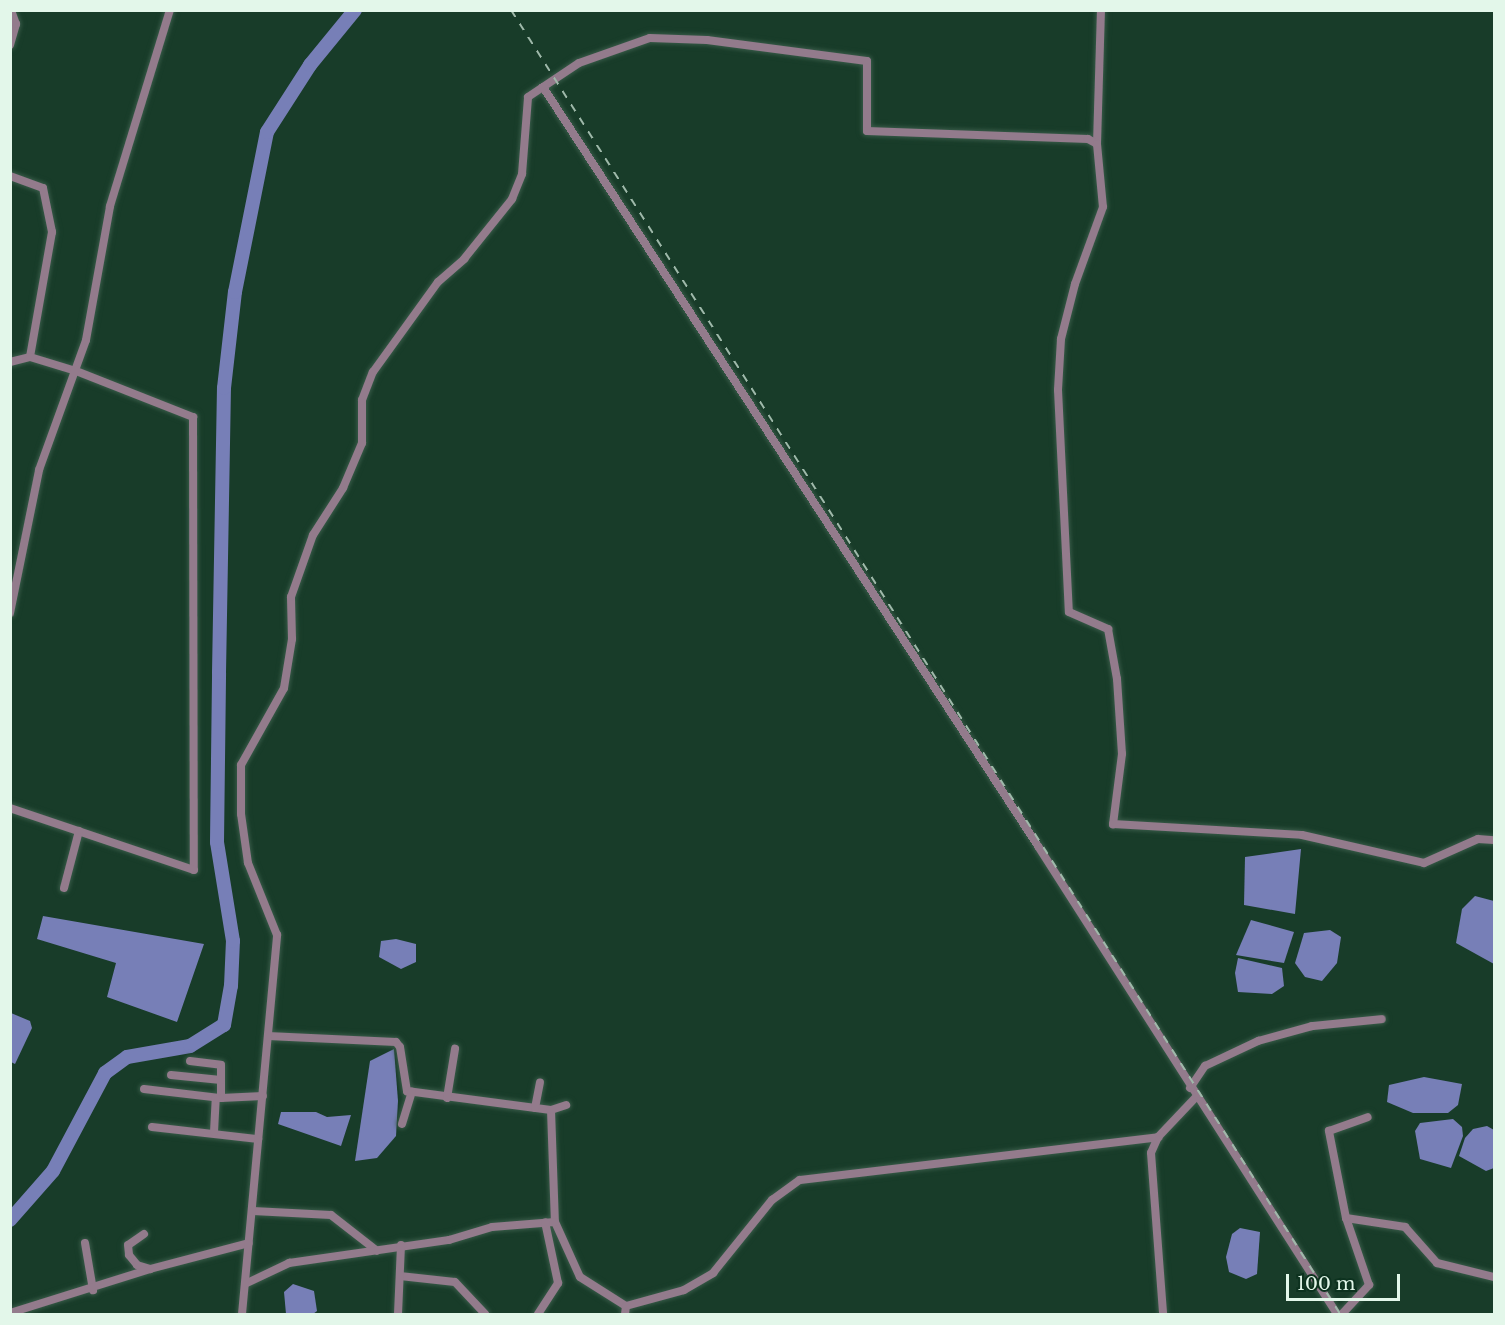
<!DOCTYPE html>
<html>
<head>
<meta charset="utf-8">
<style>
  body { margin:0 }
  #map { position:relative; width:1505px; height:1325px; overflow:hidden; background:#183c29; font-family:"Libre Baskerville",serif }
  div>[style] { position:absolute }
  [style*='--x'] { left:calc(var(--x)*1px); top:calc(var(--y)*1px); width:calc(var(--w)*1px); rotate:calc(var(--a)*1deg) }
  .water>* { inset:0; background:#777fb7 }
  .river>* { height:14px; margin:-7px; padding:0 7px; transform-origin:7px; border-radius:7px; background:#777fb7 }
  .roads { filter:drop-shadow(0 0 2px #385a48) drop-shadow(0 0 2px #385a48) }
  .minor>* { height:8px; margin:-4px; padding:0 4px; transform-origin:4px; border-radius:4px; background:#937b8c }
  .rail>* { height:2px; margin-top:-1px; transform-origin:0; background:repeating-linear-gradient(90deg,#9fb9aa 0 8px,transparent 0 16px) }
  span { translate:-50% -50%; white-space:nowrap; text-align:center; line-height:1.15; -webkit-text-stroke:6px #0d321f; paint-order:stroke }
  .frame { position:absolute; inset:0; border:12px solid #e3f7ea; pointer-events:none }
  .scale { position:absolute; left:1286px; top:1274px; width:114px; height:27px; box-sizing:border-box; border:3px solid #e3f7ea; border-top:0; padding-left:8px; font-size:18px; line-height:21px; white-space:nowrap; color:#e3f7ea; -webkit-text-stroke:4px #0d321f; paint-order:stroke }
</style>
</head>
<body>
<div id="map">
  <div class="water">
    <div style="clip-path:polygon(1301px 849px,1295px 914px,1244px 905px,1245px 857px)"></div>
    <div style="clip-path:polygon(1475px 896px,1494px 901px,1494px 964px,1456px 943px,1462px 909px)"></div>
    <div style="clip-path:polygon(43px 916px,204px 944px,177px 1022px,107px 997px,116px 963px,37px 939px)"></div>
    <div style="clip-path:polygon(1251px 920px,1294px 932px,1284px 963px,1236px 955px)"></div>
    <div style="clip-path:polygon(1330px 930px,1341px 937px,1337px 963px,1322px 981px,1305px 977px,1295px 963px,1304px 933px)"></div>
    <div style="clip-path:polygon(396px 939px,416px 944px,416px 962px,401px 969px,379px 957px,381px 941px)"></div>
    <div style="clip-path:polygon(1238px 958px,1282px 968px,1284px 986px,1272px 994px,1238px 992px,1235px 973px)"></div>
    <div style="clip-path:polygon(11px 1013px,30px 1021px,32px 1028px,15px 1064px,11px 1062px)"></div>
    <div style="clip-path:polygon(394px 1049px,398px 1101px,396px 1136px,377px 1158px,355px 1161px,370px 1061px)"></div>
    <div style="clip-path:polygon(1424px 1077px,1462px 1084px,1458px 1105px,1448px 1113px,1413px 1113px,1387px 1102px,1389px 1085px)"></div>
    <div style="clip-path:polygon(281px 1112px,316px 1112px,327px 1117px,351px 1115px,341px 1146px,278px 1124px)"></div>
    <div style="clip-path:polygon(1453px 1119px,1462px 1127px,1463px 1136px,1451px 1168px,1420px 1159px,1415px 1131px,1420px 1123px)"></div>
    <div style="clip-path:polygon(1487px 1126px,1494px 1130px,1494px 1168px,1486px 1171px,1459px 1156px,1465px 1138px,1473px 1129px)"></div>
    <div style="clip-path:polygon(1240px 1228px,1260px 1232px,1257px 1274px,1246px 1279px,1229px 1272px,1226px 1257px,1232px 1234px)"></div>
    <div style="clip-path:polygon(293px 1284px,314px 1291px,317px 1311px,313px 1314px,286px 1314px,284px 1292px)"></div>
  </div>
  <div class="river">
    <div style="--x:10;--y:1220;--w:65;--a:-48.7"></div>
    <div style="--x:53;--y:1171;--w:111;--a:-62"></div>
    <div style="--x:105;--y:1073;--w:27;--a:-36"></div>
    <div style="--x:127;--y:1057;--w:64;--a:-9.9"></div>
    <div style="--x:190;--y:1046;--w:40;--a:-32"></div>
    <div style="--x:224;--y:1025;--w:40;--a:-80"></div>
    <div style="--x:231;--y:986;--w:45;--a:-87.5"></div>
    <div style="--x:233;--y:941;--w:100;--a:-99.2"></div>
    <div style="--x:217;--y:842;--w:169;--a:-89.3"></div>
    <div style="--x:219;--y:673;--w:285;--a:-89"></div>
    <div style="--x:224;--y:388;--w:97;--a:-83.5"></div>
    <div style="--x:235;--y:292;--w:163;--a:-78.7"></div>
    <div style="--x:267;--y:132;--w:80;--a:-57.3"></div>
    <div style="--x:310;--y:65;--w:71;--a:-50.7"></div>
  </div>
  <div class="roads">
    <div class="minor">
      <div style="--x:10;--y:45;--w:22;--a:-74"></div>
      <div style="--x:16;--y:24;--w:15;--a:-110"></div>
      <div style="--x:543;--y:87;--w:906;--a:56.89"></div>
      <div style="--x:1038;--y:846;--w:555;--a:57.43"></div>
      <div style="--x:1097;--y:144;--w:134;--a:-88.3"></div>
      <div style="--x:10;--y:176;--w:35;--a:20"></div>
      <div style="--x:43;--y:188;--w:45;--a:78.4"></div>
      <div style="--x:52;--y:232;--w:127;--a:100"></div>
      <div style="--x:10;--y:362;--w:21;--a:-14"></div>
      <div style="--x:30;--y:357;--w:48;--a:16.9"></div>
      <div style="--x:76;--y:371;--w:126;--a:21.5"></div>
      <div style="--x:193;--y:417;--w:453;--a:89.9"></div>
      <div style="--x:194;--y:870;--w:194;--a:-161.4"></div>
      <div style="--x:10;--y:613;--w:146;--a:-78.5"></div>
      <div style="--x:39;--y:470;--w:138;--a:-70.1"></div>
      <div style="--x:86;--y:340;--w:136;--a:-79.8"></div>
      <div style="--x:110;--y:206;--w:205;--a:-73"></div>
      <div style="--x:64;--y:888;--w:59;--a:-75.3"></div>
      <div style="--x:268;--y:1036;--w:128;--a:2.7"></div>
      <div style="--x:396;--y:1042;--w:6;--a:51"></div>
      <div style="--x:400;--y:1047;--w:45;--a:81"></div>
      <div style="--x:407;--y:1091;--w:145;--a:7.5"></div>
      <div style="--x:551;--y:1110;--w:112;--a:88"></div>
      <div style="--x:555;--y:1222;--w:60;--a:65.6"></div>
      <div style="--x:580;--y:1277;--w:54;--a:32.2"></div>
      <div style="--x:626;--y:1306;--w:8;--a:97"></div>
      <div style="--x:190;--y:1061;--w:31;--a:7"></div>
      <div style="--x:221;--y:1065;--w:33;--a:90"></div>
      <div style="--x:171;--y:1075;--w:50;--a:5.7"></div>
      <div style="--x:1190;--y:1088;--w:27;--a:-56"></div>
      <div style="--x:1205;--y:1066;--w:59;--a:-25.3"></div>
      <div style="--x:1258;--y:1041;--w:56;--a:-15.5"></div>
      <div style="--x:1312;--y:1026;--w:70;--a:-5.7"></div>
      <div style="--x:144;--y:1089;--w:78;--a:6.7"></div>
      <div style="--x:221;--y:1098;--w:42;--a:-2.7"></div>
      <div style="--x:447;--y:1098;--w:50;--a:-80.7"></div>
      <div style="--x:535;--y:1108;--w:26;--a:-79"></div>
      <div style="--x:551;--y:1110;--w:16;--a:-18"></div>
      <div style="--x:402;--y:1124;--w:34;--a:-73"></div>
      <div style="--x:152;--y:1127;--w:107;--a:6.5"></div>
      <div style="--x:214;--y:1132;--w:34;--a:-87"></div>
      <div style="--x:1158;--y:1137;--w:17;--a:114"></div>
      <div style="--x:1151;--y:1153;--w:161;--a:85.7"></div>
      <div style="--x:253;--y:1211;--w:78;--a:2.9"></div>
      <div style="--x:331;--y:1215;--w:58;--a:38"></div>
      <div style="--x:1346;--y:1218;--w:60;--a:8.7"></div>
      <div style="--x:1405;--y:1227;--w:48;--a:48.4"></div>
      <div style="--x:1437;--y:1263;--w:59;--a:13.8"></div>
      <div style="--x:144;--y:1234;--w:19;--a:145"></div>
      <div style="--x:128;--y:1245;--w:10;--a:84"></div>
      <div style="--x:129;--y:1255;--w:13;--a:51"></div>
      <div style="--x:137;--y:1265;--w:14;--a:17"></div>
      <div style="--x:85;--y:1243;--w:48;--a:80.3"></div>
      <div style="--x:400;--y:1276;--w:55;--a:6.2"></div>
      <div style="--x:455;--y:1282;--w:44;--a:46.8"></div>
      <div style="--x:247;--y:1283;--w:47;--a:-25.5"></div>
      <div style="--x:289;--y:1263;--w:162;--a:-8.2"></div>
      <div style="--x:449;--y:1240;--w:45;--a:-16.8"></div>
      <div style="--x:492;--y:1227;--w:63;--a:-4.5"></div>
      <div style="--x:626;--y:1306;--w:60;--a:-15.4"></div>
      <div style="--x:684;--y:1290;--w:34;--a:-30"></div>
      <div style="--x:713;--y:1273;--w:94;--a:-51.1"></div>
      <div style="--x:772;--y:1200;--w:34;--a:-36"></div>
      <div style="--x:800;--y:1180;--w:361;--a:-6.8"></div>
      <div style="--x:1158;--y:1137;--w:55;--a:-46.5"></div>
      <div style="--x:10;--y:1313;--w:147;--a:-17.4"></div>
      <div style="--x:150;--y:1269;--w:102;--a:-14.7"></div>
      <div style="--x:242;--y:1314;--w:381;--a:-84.7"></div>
      <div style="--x:277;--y:935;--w:78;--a:-111.9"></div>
      <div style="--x:248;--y:863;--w:49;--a:-98.1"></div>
      <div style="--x:241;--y:814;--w:49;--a:-90"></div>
      <div style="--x:241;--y:765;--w:88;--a:-60.8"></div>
      <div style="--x:284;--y:688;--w:50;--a:-80.7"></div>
      <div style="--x:292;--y:639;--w:42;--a:-91.4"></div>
      <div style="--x:291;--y:597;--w:66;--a:-70.5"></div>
      <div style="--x:313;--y:535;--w:56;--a:-57.4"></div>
      <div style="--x:343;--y:488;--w:49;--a:-67.1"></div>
      <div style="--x:362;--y:443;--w:43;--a:-90"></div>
      <div style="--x:362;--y:400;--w:30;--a:-69"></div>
      <div style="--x:373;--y:372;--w:111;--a:-54.2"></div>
      <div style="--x:438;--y:282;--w:35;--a:-41"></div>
      <div style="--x:464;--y:259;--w:77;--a:-51.3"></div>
      <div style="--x:512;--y:199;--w:27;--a:-68"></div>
      <div style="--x:522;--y:174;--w:77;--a:-85.5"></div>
      <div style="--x:528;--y:97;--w:61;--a:-33.7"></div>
      <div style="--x:579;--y:63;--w:75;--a:-19.4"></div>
      <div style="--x:650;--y:38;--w:57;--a:2"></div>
      <div style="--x:707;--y:40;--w:161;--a:7.5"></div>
      <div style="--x:867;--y:61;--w:70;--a:90"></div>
      <div style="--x:867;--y:131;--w:221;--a:2.1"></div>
      <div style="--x:1088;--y:139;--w:10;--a:29"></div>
      <div style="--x:1097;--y:144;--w:63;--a:84.6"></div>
      <div style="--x:1103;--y:207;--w:82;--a:110"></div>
      <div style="--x:1075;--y:284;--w:57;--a:104.3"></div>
      <div style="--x:1061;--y:339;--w:51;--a:93.4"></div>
      <div style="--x:1058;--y:390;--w:222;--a:87.2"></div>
      <div style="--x:1069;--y:612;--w:43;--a:23.6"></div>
      <div style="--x:1108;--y:629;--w:51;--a:79.8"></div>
      <div style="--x:1117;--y:679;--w:75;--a:86.2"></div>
      <div style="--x:1122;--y:754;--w:71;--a:97.3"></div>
      <div style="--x:1113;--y:824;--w:189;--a:3.3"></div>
      <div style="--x:1302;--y:835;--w:125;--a:12.9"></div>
      <div style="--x:1424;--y:863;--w:59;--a:-24"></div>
      <div style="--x:1478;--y:839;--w:16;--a:4"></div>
      <div style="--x:398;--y:1314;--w:69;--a:-87.5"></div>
      <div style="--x:538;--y:1314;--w:37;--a:-57"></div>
      <div style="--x:558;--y:1283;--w:62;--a:-102"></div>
      <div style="--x:1342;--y:1314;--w:40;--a:-47"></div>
      <div style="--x:1369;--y:1285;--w:71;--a:-108.9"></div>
      <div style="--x:1346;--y:1218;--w:89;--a:-101.1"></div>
      <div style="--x:1329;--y:1131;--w:41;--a:-19.7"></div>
    </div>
  </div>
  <div class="rail">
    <div style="--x:511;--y:10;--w:1545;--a:57.55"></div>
  </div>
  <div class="frame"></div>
  <div class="scale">100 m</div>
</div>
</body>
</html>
